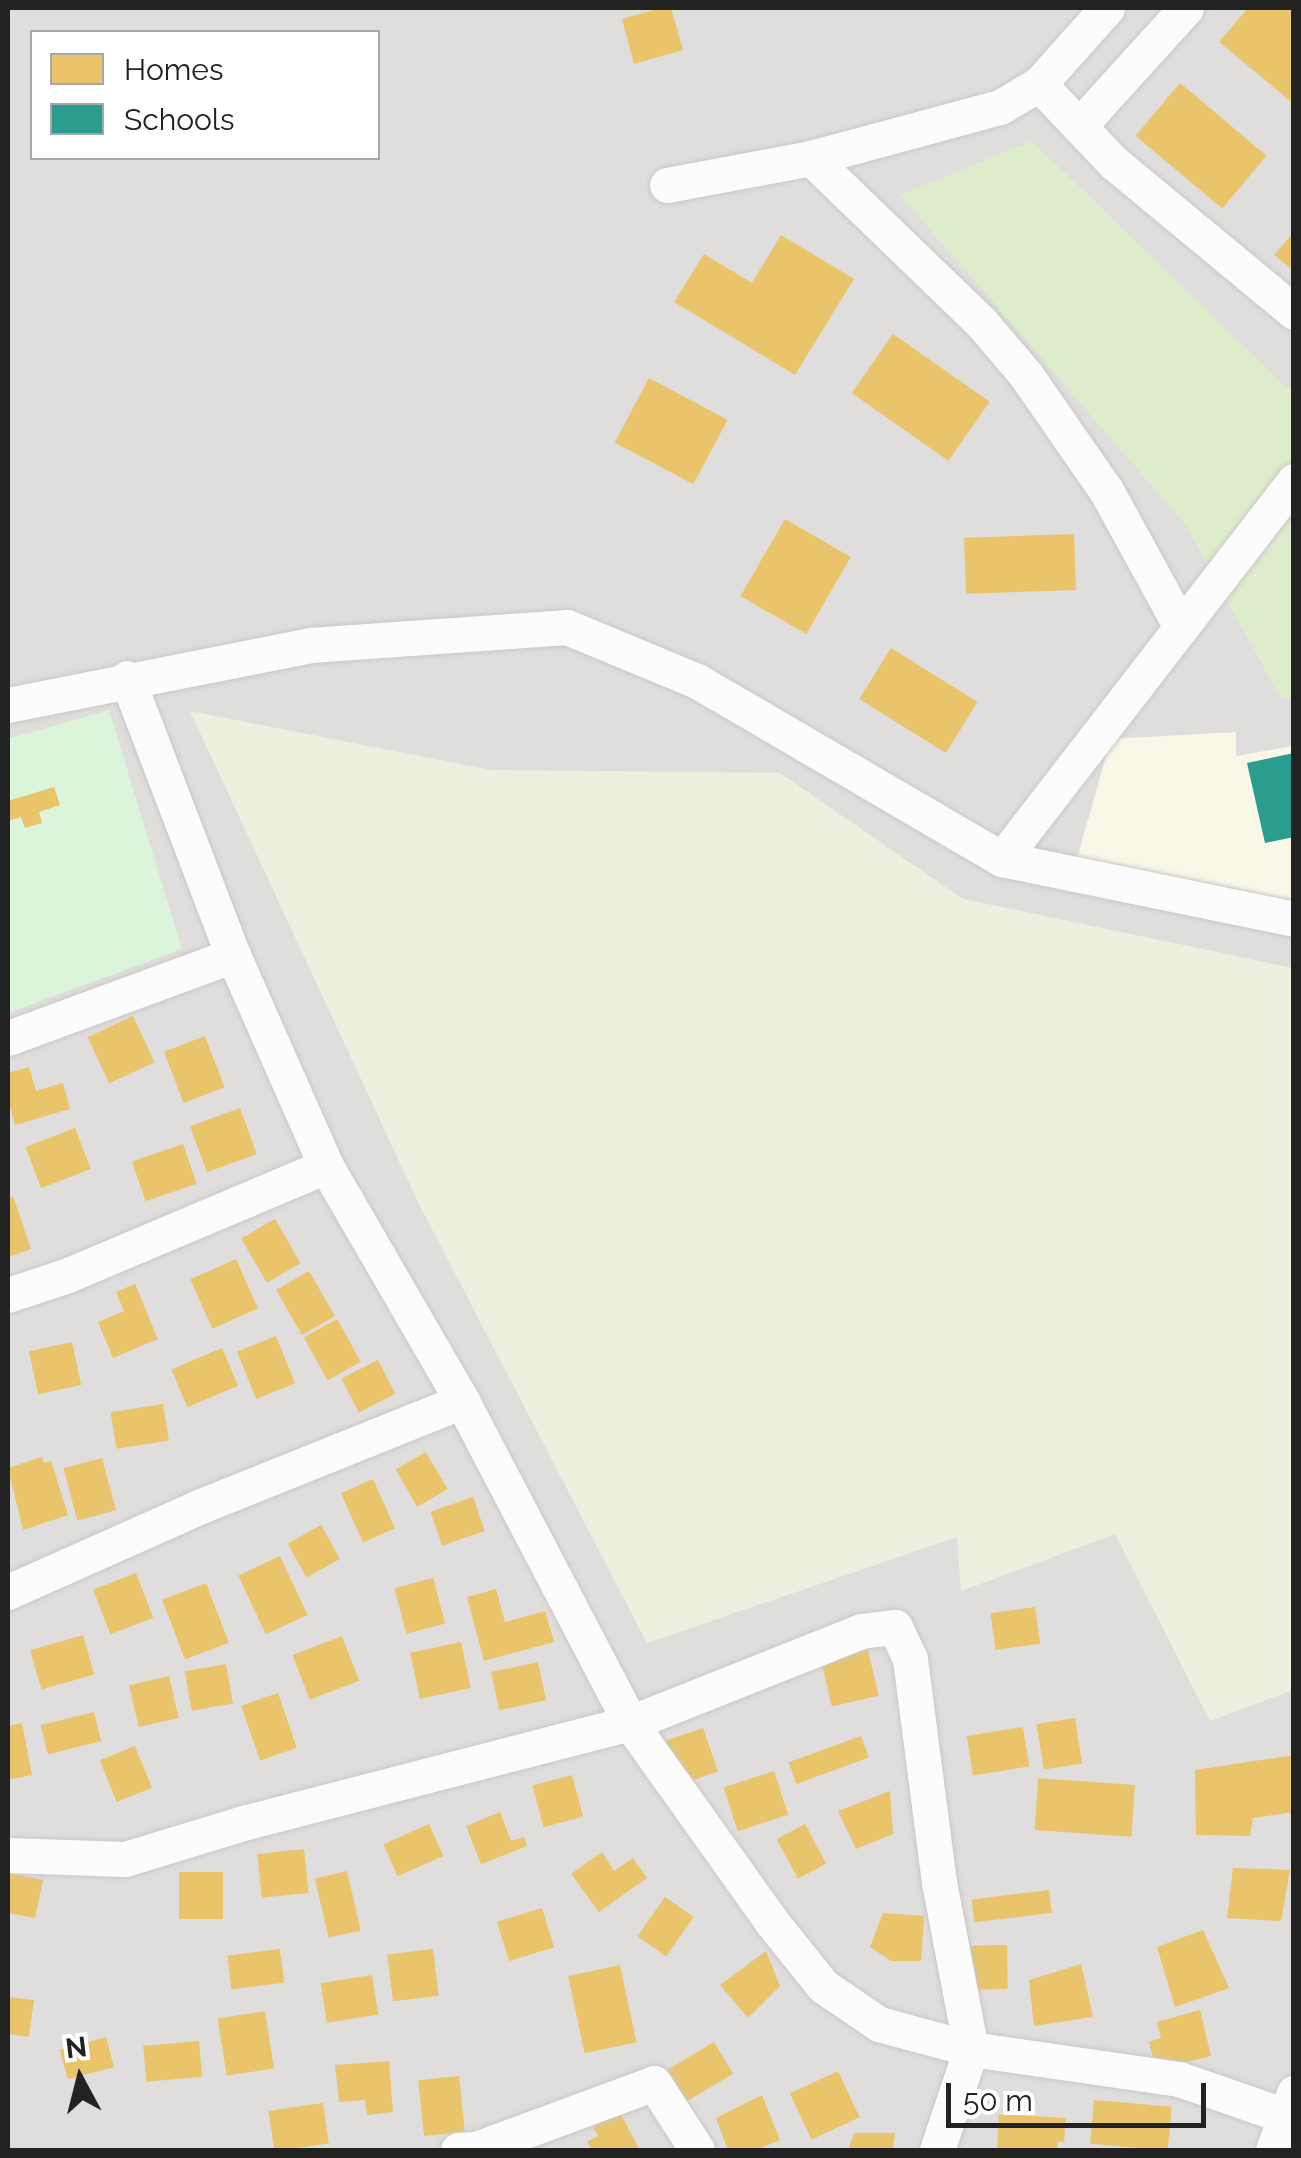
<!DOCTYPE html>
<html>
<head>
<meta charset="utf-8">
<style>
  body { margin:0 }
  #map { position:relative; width:1301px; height:2158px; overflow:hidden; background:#f0eeeb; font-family:Raleway,sans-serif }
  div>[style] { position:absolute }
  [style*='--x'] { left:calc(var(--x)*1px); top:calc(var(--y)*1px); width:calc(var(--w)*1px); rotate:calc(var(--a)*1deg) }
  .residential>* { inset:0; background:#dfdedc }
  .education>* { inset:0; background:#f8f7e8 }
  .farmland>* { inset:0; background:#efefdf }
  .grass>* { inset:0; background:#ddeccb }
  .park>* { inset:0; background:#daf5da }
  .homes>* { inset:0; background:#e9c46a; transform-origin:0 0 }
  .schools>* { inset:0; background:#2a9d8f }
  .roads { filter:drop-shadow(0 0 2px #c9c8c7) drop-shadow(0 0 2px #c9c8c7) }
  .minor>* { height:35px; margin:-17.5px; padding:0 17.5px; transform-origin:17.5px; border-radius:17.5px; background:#fdfcfc }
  span { translate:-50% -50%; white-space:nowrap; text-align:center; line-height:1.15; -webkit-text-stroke:10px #fff; paint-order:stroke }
  .frame { position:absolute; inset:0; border:10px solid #222; pointer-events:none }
  .legend { position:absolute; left:30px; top:30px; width:350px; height:130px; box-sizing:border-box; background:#fff; border:2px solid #a7a7a7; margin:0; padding:12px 18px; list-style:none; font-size:30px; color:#222 }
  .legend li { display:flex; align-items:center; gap:20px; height:50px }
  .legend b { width:50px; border:2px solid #a7a7a7 }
  .north { position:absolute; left:30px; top:2028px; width:100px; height:100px; -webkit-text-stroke:8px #fff; paint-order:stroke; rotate:353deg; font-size:28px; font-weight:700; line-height:40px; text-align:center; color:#222 }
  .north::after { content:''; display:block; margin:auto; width:35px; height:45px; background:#222; clip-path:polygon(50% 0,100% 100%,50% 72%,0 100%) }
  .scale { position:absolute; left:946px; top:2083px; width:260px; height:45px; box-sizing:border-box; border:5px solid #222; border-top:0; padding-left:12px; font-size:30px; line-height:35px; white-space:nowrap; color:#222; -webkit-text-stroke:8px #fff; paint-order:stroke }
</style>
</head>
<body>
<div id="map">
  <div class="residential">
    <div style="clip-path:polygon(evenodd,8px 8px,1293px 8px,1293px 2150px,8px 2150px,8px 8px,32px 32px,378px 32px,378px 158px,32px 158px,32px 32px)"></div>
  </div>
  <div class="education">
    <div style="clip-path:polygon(1236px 732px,1236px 756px,1293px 746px,1293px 917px,1076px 862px,1111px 739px)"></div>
  </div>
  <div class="farmland">
    <div style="clip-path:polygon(190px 711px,491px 770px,780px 773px,963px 899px,1293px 968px,1293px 1690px,1210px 1721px,1115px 1534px,961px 1591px,957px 1537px,647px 1643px,419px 1204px)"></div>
  </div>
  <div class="grass">
    <div style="clip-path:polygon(1032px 141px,1285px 386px,1293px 389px,1293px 698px,1281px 699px,1185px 524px,900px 195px)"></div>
  </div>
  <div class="park">
    <div style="clip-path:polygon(109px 710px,182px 949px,8px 1013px,8px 739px)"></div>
  </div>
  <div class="homes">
    <div style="clip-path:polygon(660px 8px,671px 8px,683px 50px,634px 64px,622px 19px)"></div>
    <div style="clip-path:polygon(1248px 8px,1286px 8px,1294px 14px,1294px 104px,1219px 42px)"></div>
    <div style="left:1180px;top:83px;width:113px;height:69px;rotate:40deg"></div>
    <div style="clip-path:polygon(1294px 232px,1294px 271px,1274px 255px)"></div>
    <div style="clip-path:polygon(781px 235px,854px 279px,795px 375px,674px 302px,704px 254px,752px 283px)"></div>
    <div style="left:893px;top:334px;width:118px;height:72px;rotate:35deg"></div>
    <div style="left:649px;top:378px;width:89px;height:73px;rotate:28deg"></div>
    <div style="left:785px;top:519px;width:76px;height:89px;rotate:30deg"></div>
    <div style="left:1074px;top:534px;width:56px;height:110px;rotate:88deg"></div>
    <div style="left:891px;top:648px;width:102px;height:60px;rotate:32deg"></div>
    <div style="clip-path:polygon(54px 787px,60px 805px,39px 812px,42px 823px,25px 828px,21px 817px,8px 821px,8px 801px)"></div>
    <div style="left:133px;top:1016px;width:51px;height:50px;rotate:65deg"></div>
    <div style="left:205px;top:1036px;width:55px;height:44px;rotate:69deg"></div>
    <div style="clip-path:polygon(29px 1067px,36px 1091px,63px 1083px,70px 1109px,15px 1125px,8px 1099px,8px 1073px)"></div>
    <div style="left:240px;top:1108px;width:49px;height:53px;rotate:70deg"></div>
    <div style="left:75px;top:1128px;width:44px;height:53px;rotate:69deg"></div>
    <div style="left:183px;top:1144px;width:42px;height:54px;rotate:71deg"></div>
    <div style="clip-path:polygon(13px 1196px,31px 1249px,8px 1257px,8px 1198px)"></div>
    <div style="left:275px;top:1219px;width:51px;height:39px;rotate:60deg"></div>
    <div style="left:236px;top:1259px;width:54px;height:50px;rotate:66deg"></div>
    <div style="left:309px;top:1271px;width:52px;height:38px;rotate:60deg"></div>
    <div style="clip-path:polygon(135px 1284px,158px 1339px,113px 1358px,98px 1322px,124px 1311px,116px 1292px)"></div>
    <div style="left:337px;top:1319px;width:49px;height:38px;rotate:61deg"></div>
    <div style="left:276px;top:1336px;width:51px;height:42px;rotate:68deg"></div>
    <div style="left:72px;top:1342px;width:44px;height:44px;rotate:78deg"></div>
    <div style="left:222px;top:1348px;width:41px;height:55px;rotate:67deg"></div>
    <div style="left:378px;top:1360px;width:38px;height:41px;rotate:63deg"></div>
    <div style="left:163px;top:1404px;width:37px;height:53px;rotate:81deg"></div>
    <div style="left:426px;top:1452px;width:43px;height:35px;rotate:60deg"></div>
    <div style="clip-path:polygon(42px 1457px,44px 1463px,51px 1461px,68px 1515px,23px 1530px,8px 1468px)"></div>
    <div style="left:102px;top:1458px;width:54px;height:40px;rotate:75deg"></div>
    <div style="left:373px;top:1479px;width:54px;height:35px;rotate:66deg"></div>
    <div style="left:473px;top:1497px;width:36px;height:45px;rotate:71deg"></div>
    <div style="left:321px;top:1525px;width:39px;height:38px;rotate:61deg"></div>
    <div style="left:280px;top:1556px;width:65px;height:46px;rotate:65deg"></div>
    <div style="left:136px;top:1573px;width:48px;height:46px;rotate:69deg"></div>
    <div style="left:433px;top:1578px;width:47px;height:40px;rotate:75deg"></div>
    <div style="left:206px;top:1583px;width:64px;height:47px;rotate:69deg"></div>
    <div style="clip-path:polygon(496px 1589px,505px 1622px,545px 1611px,554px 1642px,484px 1661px,467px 1597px)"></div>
    <div style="left:1035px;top:1607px;width:37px;height:45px;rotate:82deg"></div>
    <div style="left:83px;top:1635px;width:41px;height:55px;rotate:74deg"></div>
    <div style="left:342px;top:1636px;width:48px;height:53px;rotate:69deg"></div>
    <div style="left:461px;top:1642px;width:47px;height:52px;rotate:78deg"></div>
    <div style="left:868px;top:1650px;width:47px;height:48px;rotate:77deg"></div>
    <div style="left:538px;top:1662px;width:39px;height:48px;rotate:78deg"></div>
    <div style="left:226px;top:1664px;width:40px;height:42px;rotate:80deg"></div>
    <div style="left:169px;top:1676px;width:43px;height:41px;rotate:77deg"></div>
    <div style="left:278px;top:1693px;width:58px;height:39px;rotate:71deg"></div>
    <div style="left:94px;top:1712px;width:30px;height:55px;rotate:76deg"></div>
    <div style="left:1075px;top:1718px;width:46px;height:39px;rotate:81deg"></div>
    <div style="clip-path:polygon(22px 1723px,32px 1775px,8px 1780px,8px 1726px)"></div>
    <div style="left:1023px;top:1727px;width:40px;height:57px;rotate:81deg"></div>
    <div style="left:703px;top:1728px;width:46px;height:41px;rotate:71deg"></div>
    <div style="left:861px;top:1736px;width:23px;height:77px;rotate:70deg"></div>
    <div style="left:135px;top:1746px;width:45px;height:38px;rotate:68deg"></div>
    <div style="clip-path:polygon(1294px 1755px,1294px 1812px,1253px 1818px,1250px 1836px,1196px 1835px,1195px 1770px)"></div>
    <div style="left:774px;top:1771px;width:46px;height:53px;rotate:72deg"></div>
    <div style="left:572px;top:1775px;width:43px;height:41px;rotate:75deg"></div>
    <div style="left:1135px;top:1785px;width:52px;height:97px;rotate:94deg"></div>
    <div style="clip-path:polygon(890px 1791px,893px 1834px,856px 1849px,838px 1811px)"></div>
    <div style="clip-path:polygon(500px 1812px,511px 1841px,524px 1837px,527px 1846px,481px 1864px,466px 1826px)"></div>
    <div style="left:429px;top:1824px;width:35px;height:50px;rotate:66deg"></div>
    <div style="left:805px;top:1824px;width:45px;height:32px;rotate:62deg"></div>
    <div style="left:304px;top:1849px;width:44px;height:47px;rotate:84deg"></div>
    <div style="clip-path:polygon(602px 1852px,614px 1871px,633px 1858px,647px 1878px,599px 1912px,571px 1874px)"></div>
    <div style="clip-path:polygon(1233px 1868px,1290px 1870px,1281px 1921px,1227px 1918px)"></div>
    <div style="left:347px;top:1871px;width:61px;height:33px;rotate:77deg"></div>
    <div style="left:179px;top:1872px;width:44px;height:47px"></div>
    <div style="clip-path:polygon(8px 1873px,43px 1880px,35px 1918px,8px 1913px)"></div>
    <div style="left:1049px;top:1890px;width:23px;height:78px;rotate:83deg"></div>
    <div style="left:665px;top:1897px;width:35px;height:48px;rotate:35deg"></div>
    <div style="left:542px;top:1908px;width:41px;height:47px;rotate:73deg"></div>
    <div style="clip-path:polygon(883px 1913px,924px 1916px,921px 1961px,891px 1961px,870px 1947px)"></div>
    <div style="clip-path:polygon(1203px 1930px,1229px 1988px,1175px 2007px,1157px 1947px)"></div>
    <div style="left:1007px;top:1945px;width:44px;height:40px;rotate:89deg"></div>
    <div style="left:280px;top:1949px;width:34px;height:53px;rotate:83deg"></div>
    <div style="left:433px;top:1949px;width:47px;height:46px;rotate:83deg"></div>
    <div style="clip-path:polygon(766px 1951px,780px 1986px,748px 2018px,720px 1985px)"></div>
    <div style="clip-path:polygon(1081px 1964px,1093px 2017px,1034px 2026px,1029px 1980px)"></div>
    <div style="left:620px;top:1965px;width:79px;height:53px;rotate:78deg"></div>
    <div style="left:372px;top:1975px;width:40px;height:52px;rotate:81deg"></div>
    <div style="clip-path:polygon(8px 1997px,34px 2000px,29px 2037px,8px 2034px)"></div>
    <div style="clip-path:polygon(1200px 2010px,1211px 2056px,1156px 2070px,1149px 2042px,1161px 2038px,1157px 2022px)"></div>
    <div style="left:265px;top:2011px;width:58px;height:48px;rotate:81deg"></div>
    <div style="left:106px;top:2037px;width:31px;height:48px;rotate:75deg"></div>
    <div style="left:199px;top:2041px;width:36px;height:56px;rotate:85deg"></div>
    <div style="left:714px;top:2042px;width:37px;height:58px;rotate:59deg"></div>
    <div style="clip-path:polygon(389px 2061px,393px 2112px,367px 2115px,365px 2100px,339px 2102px,335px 2065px)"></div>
    <div style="left:838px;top:2071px;width:51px;height:53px;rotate:65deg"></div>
    <div style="left:459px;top:2076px;width:56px;height:41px;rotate:84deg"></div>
    <div style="clip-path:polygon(762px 2095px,780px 2140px,756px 2150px,728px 2150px,716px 2118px)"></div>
    <div style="left:1094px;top:2100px;width:78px;height:44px;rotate:5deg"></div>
    <div style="left:323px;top:2103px;width:41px;height:55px;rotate:82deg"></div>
    <div style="clip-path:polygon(620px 2113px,640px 2150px,592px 2150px,587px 2142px,598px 2136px,593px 2127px)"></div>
    <div style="clip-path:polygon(999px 2114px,1066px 2118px,1064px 2142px,1058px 2142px,1057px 2150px,997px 2150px)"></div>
    <div style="clip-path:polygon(854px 2133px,895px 2133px,893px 2150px,848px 2150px)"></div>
  </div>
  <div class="schools">
    <div style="clip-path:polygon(1294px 753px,1294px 837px,1265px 843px,1247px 763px)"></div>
  </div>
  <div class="roads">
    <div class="minor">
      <div style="--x:1039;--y:84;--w:109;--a:46.5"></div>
      <div style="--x:1114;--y:163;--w:234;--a:39.6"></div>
      <div style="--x:1079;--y:126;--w:159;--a:-47.8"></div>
      <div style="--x:811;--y:158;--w:236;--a:44"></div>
      <div style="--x:981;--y:322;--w:70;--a:49.7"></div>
      <div style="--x:1026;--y:375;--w:142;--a:55.3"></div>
      <div style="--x:1107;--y:492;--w:154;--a:61.3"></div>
      <div style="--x:667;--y:185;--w:147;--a:-10.6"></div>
      <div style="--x:811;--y:158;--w:196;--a:-15.1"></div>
      <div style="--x:1000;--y:107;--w:45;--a:-30.5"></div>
      <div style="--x:1039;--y:84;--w:102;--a:-48.2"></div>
      <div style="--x:127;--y:678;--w:297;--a:69.1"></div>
      <div style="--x:233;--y:955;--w:231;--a:66.2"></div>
      <div style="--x:326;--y:1166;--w:272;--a:59.9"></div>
      <div style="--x:462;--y:1401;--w:363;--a:62.4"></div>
      <div style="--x:630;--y:1723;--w:243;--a:54.5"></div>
      <div style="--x:771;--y:1921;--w:83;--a:51.3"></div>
      <div style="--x:823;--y:1986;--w:68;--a:34.2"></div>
      <div style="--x:879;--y:2024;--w:95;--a:15.2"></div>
      <div style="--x:971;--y:2049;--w:210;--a:8.2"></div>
      <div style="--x:1179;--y:2079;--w:122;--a:19.2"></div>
      <div style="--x:8;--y:705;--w:308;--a:-11.2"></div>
      <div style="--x:310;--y:645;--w:258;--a:-4"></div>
      <div style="--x:567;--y:627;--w:141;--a:22.6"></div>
      <div style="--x:697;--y:681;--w:353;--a:30.3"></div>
      <div style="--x:1002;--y:859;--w:298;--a:11.6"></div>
      <div style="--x:1002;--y:859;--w:478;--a:-52.3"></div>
      <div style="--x:8;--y:1038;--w:240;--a:-20.2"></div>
      <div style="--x:8;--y:1295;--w:63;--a:-18.4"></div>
      <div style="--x:68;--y:1275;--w:280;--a:-22.9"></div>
      <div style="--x:8;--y:1592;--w:211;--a:-24"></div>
      <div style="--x:201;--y:1506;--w:281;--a:-21.9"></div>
      <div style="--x:8;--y:1855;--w:117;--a:2"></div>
      <div style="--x:125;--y:1859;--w:127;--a:-16.9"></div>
      <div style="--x:247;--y:1822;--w:396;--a:-14.5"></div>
      <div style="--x:630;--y:1723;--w:249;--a:-21.7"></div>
      <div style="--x:861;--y:1631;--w:34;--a:-7"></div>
      <div style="--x:895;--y:1627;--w:35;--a:65"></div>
      <div style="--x:910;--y:1659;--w:225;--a:82.6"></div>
      <div style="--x:939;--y:1882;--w:170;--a:79.2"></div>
      <div style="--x:971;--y:2049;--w:107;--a:108.6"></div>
      <div style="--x:458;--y:2150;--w:18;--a:-3"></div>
      <div style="--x:476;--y:2149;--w:190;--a:-20.3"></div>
      <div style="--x:654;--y:2083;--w:80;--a:57.3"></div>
      <div style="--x:1273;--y:2150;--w:61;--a:-69.8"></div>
    </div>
  </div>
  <div class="frame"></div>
  <ul class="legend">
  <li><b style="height:28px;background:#e9c46a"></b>Homes</li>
  <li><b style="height:28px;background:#2a9d8f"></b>Schools</li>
  </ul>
  <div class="north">N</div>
  <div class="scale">50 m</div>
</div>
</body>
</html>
